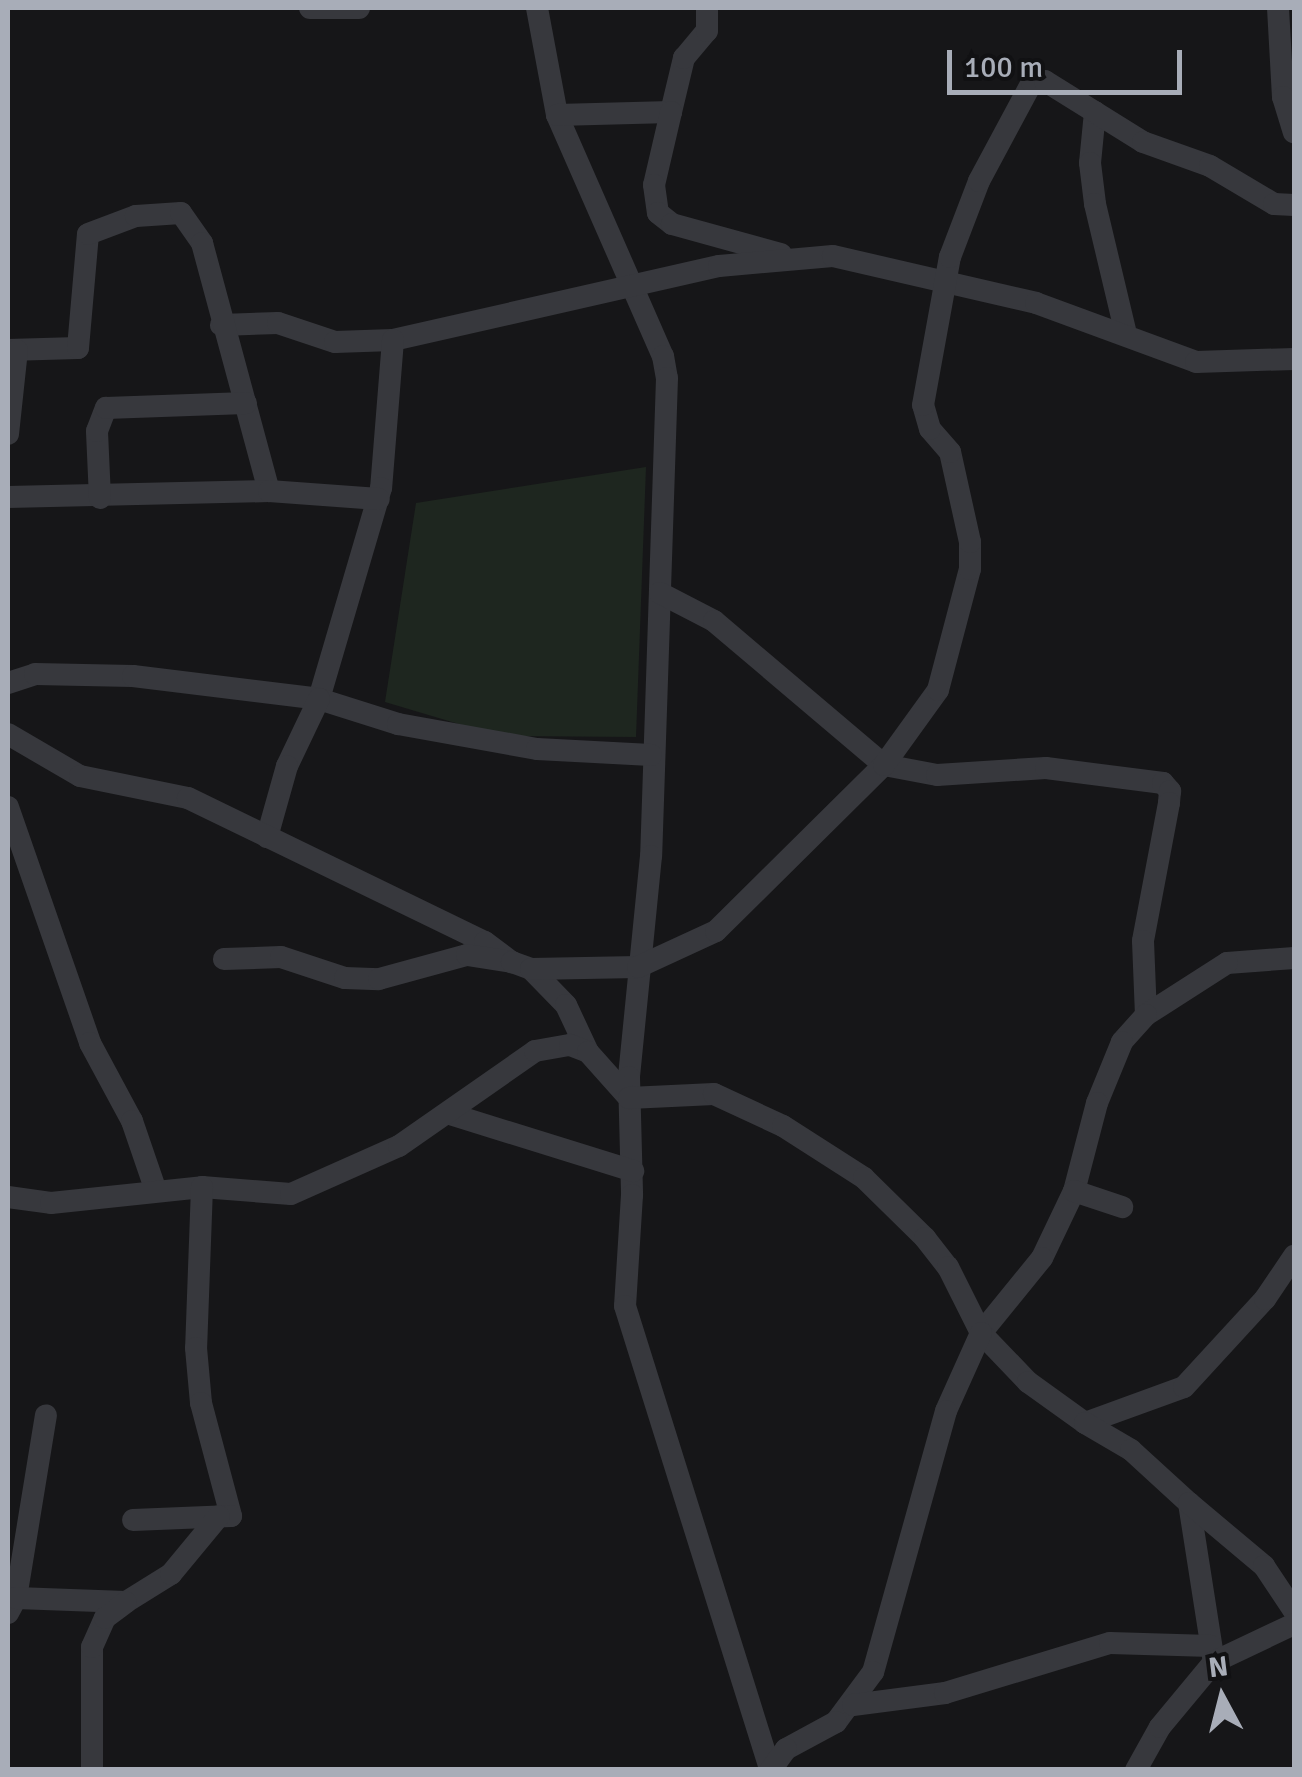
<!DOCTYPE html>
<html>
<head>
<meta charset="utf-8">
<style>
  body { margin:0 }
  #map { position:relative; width:1302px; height:1777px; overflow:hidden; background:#161618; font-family:Signika,sans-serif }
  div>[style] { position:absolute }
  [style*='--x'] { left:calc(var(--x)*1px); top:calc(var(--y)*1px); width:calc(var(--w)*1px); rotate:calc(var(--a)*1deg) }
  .green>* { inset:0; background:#1e261f }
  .minor>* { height:22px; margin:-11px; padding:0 11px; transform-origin:11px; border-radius:11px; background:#37383d }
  span { translate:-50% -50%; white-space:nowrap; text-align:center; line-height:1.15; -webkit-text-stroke:8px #111113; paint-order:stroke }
  .frame { position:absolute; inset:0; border:10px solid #a8adb8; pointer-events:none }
  .north { position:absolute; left:1172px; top:1647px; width:100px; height:100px; -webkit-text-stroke:8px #111113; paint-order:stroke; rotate:353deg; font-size:28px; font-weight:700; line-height:40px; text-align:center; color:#a8adb8 }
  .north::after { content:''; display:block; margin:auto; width:35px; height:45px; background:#a8adb8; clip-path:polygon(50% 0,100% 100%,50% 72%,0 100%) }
  .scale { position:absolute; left:947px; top:50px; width:235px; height:45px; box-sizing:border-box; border:5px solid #a8adb8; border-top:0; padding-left:12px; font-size:30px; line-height:35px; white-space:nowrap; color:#a8adb8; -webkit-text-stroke:8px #111113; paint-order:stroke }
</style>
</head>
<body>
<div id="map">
  <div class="green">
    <div style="clip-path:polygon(646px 467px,636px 737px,499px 736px,385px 702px,416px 503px)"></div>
  </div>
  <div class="minor">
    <div style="--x:310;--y:8;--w:49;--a:0"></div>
    <div style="--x:537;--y:8;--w:109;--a:79.4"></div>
    <div style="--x:557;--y:115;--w:263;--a:66.3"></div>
    <div style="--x:663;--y:356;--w:22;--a:80"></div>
    <div style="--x:667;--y:378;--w:478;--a:91.9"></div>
    <div style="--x:651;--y:856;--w:222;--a:95.7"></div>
    <div style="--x:629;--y:1077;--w:118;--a:88.5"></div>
    <div style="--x:632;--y:1195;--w:111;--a:93.6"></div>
    <div style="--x:625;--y:1306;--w:486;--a:72.6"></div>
    <div style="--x:1278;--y:8;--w:89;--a:86.8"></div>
    <div style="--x:1283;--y:97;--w:37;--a:73"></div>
    <div style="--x:671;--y:112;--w:56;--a:-76.5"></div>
    <div style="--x:684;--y:58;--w:35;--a:-50"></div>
    <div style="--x:707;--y:31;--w:23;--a:-90"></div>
    <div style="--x:1095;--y:112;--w:51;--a:95.6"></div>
    <div style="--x:1090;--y:163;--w:41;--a:83"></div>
    <div style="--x:1095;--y:204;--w:134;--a:76.6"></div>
    <div style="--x:557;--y:115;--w:114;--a:-1.5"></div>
    <div style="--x:671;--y:112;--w:75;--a:103.1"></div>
    <div style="--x:654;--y:185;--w:28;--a:82"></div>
    <div style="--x:658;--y:213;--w:18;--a:38"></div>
    <div style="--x:672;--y:224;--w:113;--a:15.4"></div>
    <div style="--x:221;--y:325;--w:57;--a:-2"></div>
    <div style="--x:278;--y:323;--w:60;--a:18.4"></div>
    <div style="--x:335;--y:342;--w:58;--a:-2"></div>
    <div style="--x:393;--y:340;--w:334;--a:-12.8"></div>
    <div style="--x:719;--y:266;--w:114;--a:-5"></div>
    <div style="--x:833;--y:256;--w:208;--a:13"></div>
    <div style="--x:1036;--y:303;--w:171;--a:20.2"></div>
    <div style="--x:1196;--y:362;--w:98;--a:-1.8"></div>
    <div style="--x:393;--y:340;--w:148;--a:94.6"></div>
    <div style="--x:381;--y:488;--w:220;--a:106.4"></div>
    <div style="--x:319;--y:699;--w:83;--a:17.6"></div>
    <div style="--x:398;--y:724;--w:141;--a:10.2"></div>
    <div style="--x:537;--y:749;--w:114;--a:3"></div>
    <div style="--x:8;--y:350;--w:70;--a:-1.6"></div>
    <div style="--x:78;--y:348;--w:114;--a:-85"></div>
    <div style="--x:88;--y:234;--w:51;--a:-20.6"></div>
    <div style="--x:136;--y:216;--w:45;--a:-3.8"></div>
    <div style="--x:181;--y:213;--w:37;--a:55"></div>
    <div style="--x:202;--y:243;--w:257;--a:74.9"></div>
    <div style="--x:8;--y:434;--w:84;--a:-83.9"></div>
    <div style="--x:8;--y:497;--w:261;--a:-1.3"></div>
    <div style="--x:269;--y:491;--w:110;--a:4.2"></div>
    <div style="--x:100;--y:498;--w:67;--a:-92.6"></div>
    <div style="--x:97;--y:431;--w:25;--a:-69"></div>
    <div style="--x:106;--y:408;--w:140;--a:-2"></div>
    <div style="--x:660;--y:593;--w:61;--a:27.4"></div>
    <div style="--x:714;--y:621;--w:223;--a:40.3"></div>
    <div style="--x:884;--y:765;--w:54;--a:10.7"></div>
    <div style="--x:937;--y:775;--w:109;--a:-3.7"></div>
    <div style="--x:1046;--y:768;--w:118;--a:7.3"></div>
    <div style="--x:1163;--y:783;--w:11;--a:49"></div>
    <div style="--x:1170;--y:791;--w:12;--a:95"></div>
    <div style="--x:1169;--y:803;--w:140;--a:100.7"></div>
    <div style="--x:1143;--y:941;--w:74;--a:87.7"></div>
    <div style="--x:8;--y:683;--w:28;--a:-18"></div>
    <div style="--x:35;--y:674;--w:98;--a:1.2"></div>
    <div style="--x:133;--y:676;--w:187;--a:7"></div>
    <div style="--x:319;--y:699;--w:74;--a:115.5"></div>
    <div style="--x:287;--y:766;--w:74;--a:105.7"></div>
    <div style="--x:8;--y:734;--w:83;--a:30.3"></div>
    <div style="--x:80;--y:776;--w:110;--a:11.5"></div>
    <div style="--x:188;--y:798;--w:330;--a:25.9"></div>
    <div style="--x:485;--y:942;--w:34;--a:37"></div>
    <div style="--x:8;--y:807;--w:250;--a:70.8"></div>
    <div style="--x:90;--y:1043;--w:89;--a:61.7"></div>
    <div style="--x:132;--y:1121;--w:74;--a:71.1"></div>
    <div style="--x:1294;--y:958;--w:67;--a:175.7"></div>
    <div style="--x:1227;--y:963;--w:96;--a:147.3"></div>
    <div style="--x:1146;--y:1015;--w:36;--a:132"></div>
    <div style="--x:1122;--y:1042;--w:66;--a:112.3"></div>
    <div style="--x:1097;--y:1103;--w:91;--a:104.6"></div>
    <div style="--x:1074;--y:1191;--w:74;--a:115.5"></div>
    <div style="--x:1042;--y:1258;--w:97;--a:129.1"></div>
    <div style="--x:981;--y:1333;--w:68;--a:46.2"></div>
    <div style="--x:1028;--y:1382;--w:70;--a:35.7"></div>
    <div style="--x:1085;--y:1423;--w:105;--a:-20"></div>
    <div style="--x:1184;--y:1387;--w:120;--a:-47.4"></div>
    <div style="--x:1265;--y:1299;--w:52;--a:-56"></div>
    <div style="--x:224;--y:959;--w:57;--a:-2"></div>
    <div style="--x:281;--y:957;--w:67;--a:18.2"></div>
    <div style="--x:345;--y:978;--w:34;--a:2"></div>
    <div style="--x:379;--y:979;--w:91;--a:-15.3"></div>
    <div style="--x:467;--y:955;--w:46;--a:8.8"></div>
    <div style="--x:512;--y:962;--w:20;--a:20"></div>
    <div style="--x:531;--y:969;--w:50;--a:45.8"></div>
    <div style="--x:566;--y:1005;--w:52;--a:64.9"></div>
    <div style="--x:531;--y:969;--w:107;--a:-1.1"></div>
    <div style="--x:638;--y:967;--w:86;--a:-24.8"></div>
    <div style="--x:716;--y:931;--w:236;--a:-44.7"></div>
    <div style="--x:884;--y:765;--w:92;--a:-54.2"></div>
    <div style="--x:938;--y:690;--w:125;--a:-75.2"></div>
    <div style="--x:970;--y:569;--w:27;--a:-90"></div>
    <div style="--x:970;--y:542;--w:92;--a:-102.5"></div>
    <div style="--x:950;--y:452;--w:30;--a:-131"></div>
    <div style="--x:930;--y:429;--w:25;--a:-106"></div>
    <div style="--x:923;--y:405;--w:150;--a:-79.7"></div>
    <div style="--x:950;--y:257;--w:81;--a:-69.1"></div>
    <div style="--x:979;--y:181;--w:112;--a:-61.8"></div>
    <div style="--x:1032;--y:82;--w:13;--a:-4"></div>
    <div style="--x:1045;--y:81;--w:115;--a:31.9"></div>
    <div style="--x:1143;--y:142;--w:71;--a:19.7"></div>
    <div style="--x:1210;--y:166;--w:74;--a:30.7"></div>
    <div style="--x:1274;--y:204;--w:20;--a:3"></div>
    <div style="--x:450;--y:1114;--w:192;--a:17.3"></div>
    <div style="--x:202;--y:1187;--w:89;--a:4.5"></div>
    <div style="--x:291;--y:1194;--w:118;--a:-24"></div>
    <div style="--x:399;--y:1146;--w:166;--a:-34.9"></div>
    <div style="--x:535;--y:1051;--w:36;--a:-10"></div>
    <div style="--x:570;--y:1045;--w:19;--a:21"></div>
    <div style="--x:588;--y:1052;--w:62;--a:48.3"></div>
    <div style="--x:629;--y:1098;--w:85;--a:-2.7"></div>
    <div style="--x:714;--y:1094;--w:76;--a:24.9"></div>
    <div style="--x:783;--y:1126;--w:96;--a:32.7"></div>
    <div style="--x:864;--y:1178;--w:86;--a:44.5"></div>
    <div style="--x:925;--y:1238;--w:37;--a:52"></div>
    <div style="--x:948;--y:1267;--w:74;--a:63.4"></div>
    <div style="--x:981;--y:1333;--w:85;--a:114.2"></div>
    <div style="--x:946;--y:1411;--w:271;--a:105.6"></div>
    <div style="--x:873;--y:1672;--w:62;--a:126.5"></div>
    <div style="--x:836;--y:1722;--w:57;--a:151.6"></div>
    <div style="--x:786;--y:1749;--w:26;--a:126"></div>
    <div style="--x:1074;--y:1191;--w:51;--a:18.4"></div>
    <div style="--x:8;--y:1197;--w:43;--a:7.9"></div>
    <div style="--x:51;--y:1203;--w:152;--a:-6"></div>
    <div style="--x:202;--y:1187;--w:161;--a:92.1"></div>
    <div style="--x:196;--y:1348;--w:55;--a:84.8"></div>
    <div style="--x:201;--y:1403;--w:117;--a:75.1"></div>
    <div style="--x:231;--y:1516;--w:98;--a:177.7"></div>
    <div style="--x:1085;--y:1423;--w:53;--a:30.4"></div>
    <div style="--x:1131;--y:1450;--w:79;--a:42.4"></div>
    <div style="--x:1189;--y:1503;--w:161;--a:81.1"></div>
    <div style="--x:1189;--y:1503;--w:98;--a:40"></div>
    <div style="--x:1264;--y:1566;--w:54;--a:56.3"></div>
    <div style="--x:16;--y:1598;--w:185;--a:-80.7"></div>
    <div style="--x:8;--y:1613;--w:17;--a:-62"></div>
    <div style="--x:16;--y:1598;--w:110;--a:2.1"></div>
    <div style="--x:126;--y:1602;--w:53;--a:-31.9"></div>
    <div style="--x:171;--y:1574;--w:75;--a:-50.4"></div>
    <div style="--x:853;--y:1705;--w:93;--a:-7.4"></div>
    <div style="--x:945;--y:1693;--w:172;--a:-16.9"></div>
    <div style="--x:1110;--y:1643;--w:101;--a:1.7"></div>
    <div style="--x:92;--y:1770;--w:123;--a:-90"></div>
    <div style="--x:92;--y:1647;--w:32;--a:-66"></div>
    <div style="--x:105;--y:1618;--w:26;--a:-37"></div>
    <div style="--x:1136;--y:1770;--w:49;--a:-60.8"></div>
    <div style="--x:1160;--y:1727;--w:85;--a:-50.3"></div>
    <div style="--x:1214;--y:1662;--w:89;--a:-25.4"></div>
  </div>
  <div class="frame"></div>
  <div class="north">N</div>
  <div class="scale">100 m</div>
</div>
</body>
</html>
